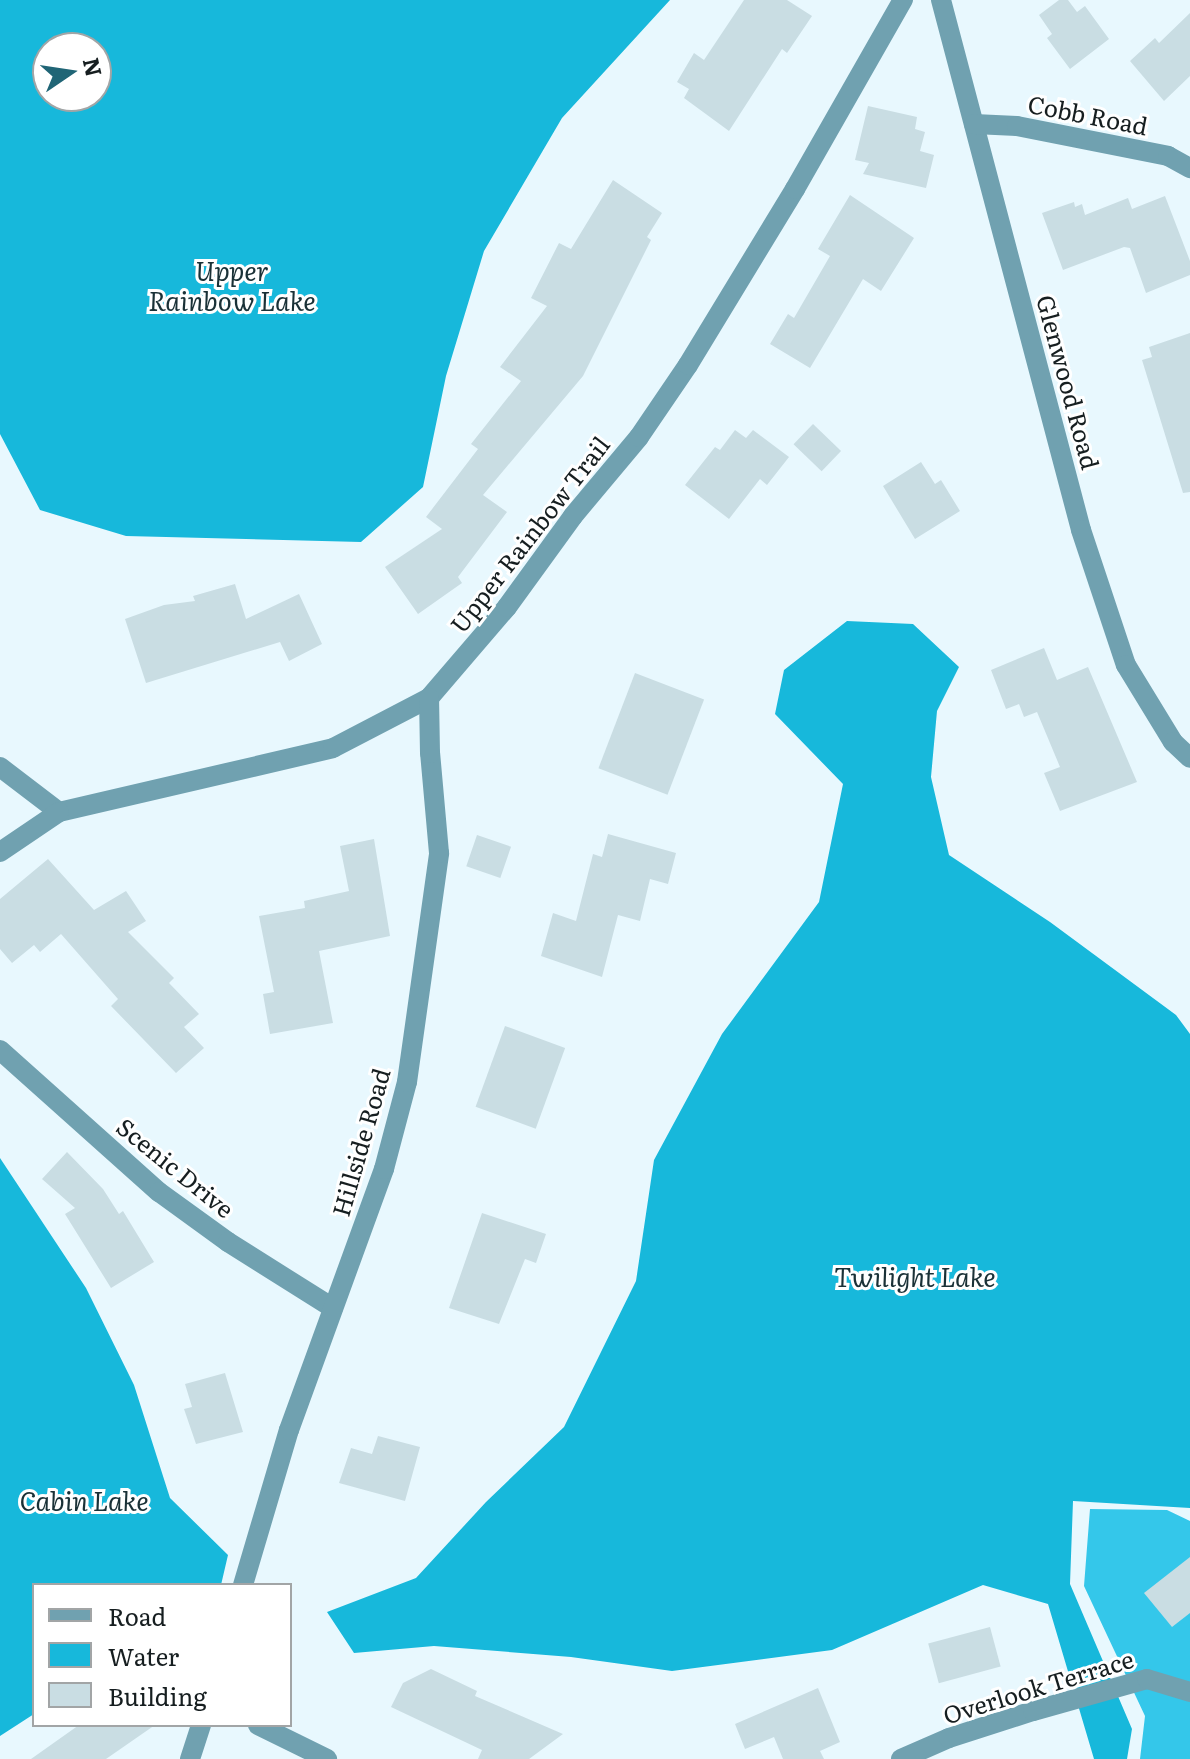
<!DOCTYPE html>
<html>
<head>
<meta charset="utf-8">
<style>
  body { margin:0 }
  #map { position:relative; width:1190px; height:1759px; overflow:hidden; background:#e8f8fe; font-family:Literata,serif }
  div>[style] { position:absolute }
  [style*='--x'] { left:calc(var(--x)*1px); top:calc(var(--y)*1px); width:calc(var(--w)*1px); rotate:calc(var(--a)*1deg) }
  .forest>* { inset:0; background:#34c7ea }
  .water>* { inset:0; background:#17b8db }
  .building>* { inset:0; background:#c9dde3; transform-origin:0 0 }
  .minor>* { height:20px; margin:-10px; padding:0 10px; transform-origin:10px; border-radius:10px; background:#70a1b0 }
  span { translate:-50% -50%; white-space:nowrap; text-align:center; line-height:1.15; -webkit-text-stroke:6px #fff; paint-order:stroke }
  .street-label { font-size:24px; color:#161e20 }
  .water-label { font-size:26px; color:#1a3137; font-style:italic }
  .legend { position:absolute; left:32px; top:1583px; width:260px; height:144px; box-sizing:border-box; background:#fff; border:2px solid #a2a5a6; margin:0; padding:10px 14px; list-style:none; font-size:24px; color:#161e20 }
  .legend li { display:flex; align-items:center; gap:16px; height:40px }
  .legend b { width:40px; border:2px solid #a2a5a6 }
  .north { position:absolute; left:32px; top:32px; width:80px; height:80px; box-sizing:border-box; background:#fff; border:2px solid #a2a5a6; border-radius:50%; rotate:77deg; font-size:22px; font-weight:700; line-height:32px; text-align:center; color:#161e20 }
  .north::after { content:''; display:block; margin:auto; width:28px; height:36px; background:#206576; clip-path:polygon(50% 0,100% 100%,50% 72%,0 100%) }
</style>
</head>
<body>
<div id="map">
  <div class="forest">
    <div style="clip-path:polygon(1090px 1509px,1167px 1510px,1190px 1521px,1190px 1759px,1140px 1759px,1145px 1716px,1084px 1586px)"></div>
  </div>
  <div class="water">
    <div style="clip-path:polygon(evenodd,0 0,670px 0,562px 118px,484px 251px,446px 376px,423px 487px,361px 542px,126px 536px,40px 510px,0 434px,0 0,48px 48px,96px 48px,96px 96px,48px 96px,48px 48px)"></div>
    <div style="clip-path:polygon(847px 621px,913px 624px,959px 667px,937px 711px,931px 777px,949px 855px,1050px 922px,1176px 1015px,1190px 1034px,1190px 1508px,1073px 1501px,1070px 1584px,1132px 1729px,1127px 1759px,1094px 1759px,1048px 1604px,983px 1585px,832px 1650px,672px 1671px,571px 1657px,434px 1646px,354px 1653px,327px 1612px,416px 1578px,486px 1502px,564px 1427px,636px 1281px,654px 1160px,722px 1034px,819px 902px,843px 784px,775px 714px,784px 670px)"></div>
    <div style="clip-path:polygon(0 1158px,86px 1288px,134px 1385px,170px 1498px,228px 1555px,221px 1585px,34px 1585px,34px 1714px,0 1736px)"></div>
  </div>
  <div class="building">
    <div style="clip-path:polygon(744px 0,787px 0,812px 16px,787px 53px,782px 49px,729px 131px,684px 98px,689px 89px,677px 82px,694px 53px,704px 60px)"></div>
    <div style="clip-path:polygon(1059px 0,1068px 0,1077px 12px,1085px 6px,1109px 39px,1070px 69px,1047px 38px,1052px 34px,1039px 15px)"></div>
    <div style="clip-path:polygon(1190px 13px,1190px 76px,1164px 101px,1130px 61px,1155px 38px,1159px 43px)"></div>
    <div style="clip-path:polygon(868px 106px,917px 117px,915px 129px,925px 132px,920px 151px,934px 155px,926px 188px,863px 174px,869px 163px,855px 160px)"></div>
    <div style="clip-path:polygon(613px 180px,662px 213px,647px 237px,651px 240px,583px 376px,483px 495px,507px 512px,458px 577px,462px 583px,418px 614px,385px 567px,442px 529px,426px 517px,478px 449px,471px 444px,521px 381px,500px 367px,547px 306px,531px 298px,559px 243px,571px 249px)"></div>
    <div style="clip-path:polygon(850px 195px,914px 238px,881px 291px,863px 279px,810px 368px,770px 344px,788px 314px,794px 318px,830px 256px,818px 249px)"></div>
    <div style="clip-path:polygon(1165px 196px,1190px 261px,1190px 275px,1146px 293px,1130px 248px,1124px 247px,1063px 270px,1042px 213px,1074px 202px,1075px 207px,1082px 204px,1085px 215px,1128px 198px,1132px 209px)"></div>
    <div style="clip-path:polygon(1190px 333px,1190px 492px,1183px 493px,1142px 360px,1152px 357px,1149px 347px)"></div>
    <div style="left:813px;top:424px;width:39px;height:28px;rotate:44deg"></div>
    <div style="clip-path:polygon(735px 430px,746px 438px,753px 430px,789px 457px,767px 485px,760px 479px,729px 519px,685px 485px,715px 447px,720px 450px)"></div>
    <div style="clip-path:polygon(921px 462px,935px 484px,941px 480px,960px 511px,915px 539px,883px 486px)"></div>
    <div style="clip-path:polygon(235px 584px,246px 619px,299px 594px,322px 644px,289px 661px,280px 642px,146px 683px,125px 619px,164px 605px,195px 601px,193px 596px)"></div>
    <div style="clip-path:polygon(1044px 648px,1057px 680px,1088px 667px,1137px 782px,1060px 811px,1044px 773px,1060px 767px,1037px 712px,1024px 717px,1019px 704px,1006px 709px,991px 670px)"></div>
    <div style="left:635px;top:673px;width:74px;height:102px;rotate:21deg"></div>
    <div style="clip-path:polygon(608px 834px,676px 853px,668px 884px,650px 879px,640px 921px,618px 915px,602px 977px,541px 956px,553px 913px,576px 921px,593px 854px,602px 857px)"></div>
    <div style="left:477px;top:835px;width:36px;height:33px;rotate:19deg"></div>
    <div style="clip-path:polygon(374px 839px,390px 936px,319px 951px,333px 1023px,270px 1034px,263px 994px,274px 992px,259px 916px,305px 908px,304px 901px,349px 891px,340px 846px)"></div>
    <div style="clip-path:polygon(48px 859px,94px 910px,126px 891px,146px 921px,128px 932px,174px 978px,169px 983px,199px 1014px,184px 1027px,204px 1048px,176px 1073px,111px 1006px,118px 999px,61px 934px,40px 952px,34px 945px,12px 963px,0 949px,0 899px)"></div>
    <div style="left:505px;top:1026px;width:64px;height:86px;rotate:20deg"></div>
    <div style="clip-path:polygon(67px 1152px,103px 1189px,119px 1214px,123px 1211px,154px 1262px,111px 1288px,65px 1214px,75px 1208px,42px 1179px)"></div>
    <div style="clip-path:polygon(482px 1213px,546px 1234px,536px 1263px,525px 1259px,499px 1324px,449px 1308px)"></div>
    <div style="clip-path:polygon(225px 1373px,243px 1432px,196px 1444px,184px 1409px,192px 1407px,185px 1384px)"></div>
    <div style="clip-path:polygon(378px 1436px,420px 1447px,405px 1501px,339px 1483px,351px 1448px,372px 1454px)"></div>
    <div style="clip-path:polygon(1190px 1557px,1190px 1613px,1172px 1627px,1144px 1593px)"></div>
    <div style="left:990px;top:1627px;width:41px;height:64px;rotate:75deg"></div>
    <div style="clip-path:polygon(431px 1669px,477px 1691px,475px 1696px,563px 1734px,529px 1759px,478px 1759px,482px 1750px,391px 1707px,403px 1683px)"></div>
    <div style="clip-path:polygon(818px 1688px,840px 1742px,820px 1751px,824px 1759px,783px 1759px,774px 1737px,745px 1749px,735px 1724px)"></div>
    <div style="clip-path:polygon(79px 1725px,155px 1725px,106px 1759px,31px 1759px)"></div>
  </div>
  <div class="minor">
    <div style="--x:941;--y:0;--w:548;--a:75.2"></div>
    <div style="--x:1081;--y:530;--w:142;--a:71.6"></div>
    <div style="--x:1126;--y:665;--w:90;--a:58.6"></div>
    <div style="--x:1173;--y:742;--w:23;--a:43"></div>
    <div style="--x:974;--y:124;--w:43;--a:2.7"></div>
    <div style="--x:1017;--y:126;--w:154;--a:11.2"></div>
    <div style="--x:1168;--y:156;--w:25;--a:29"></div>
    <div style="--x:0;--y:767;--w:74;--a:37.3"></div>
    <div style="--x:59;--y:812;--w:281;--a:-13.1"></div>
    <div style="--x:333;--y:748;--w:108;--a:-27.5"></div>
    <div style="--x:429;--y:698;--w:120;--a:-49.4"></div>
    <div style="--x:507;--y:607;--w:112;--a:-54"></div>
    <div style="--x:573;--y:516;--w:103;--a:-50.1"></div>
    <div style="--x:639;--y:437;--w:87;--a:-55.8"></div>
    <div style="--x:688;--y:365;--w:206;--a:-58.7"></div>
    <div style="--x:795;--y:189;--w:218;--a:-60.3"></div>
    <div style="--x:0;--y:852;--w:71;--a:-34.1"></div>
    <div style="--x:0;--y:1050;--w:213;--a:41.8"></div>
    <div style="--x:159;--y:1192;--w:85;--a:35.9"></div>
    <div style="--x:228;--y:1242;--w:124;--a:32.2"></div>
    <div style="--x:243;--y:1585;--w:162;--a:-73.5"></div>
    <div style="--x:289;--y:1430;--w:278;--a:-70"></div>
    <div style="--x:384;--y:1169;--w:90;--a:-75.2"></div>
    <div style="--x:407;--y:1082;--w:231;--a:-82"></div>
    <div style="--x:439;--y:853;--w:100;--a:-95.1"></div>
    <div style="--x:430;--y:753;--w:55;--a:-91"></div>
    <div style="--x:258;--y:1725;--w:77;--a:26.2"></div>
    <div style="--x:190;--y:1759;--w:36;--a:-72"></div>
    <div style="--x:901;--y:1759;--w:52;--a:-23.6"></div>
    <div style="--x:949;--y:1738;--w:88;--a:-17.8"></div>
    <div style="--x:1033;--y:1711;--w:118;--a:-15.7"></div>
    <div style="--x:1147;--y:1679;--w:45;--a:16.8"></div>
  </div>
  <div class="street-label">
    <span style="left:1088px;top:114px;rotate:11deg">Cobb Road</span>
    <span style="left:1069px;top:382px;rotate:75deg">Glenwood Road</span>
    <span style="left:529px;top:534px;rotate:-52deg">Upper Rainbow Trail</span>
    <span style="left:360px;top:1142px;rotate:-74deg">Hillside Road</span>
    <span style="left:176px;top:1167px;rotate:39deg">Scenic Drive</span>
    <span style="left:1038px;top:1686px;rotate:-17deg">Overlook Terrace</span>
  </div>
  <div class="water-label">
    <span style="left:232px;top:285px">Upper<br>Rainbow Lake</span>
    <span style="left:915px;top:1276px">Twilight Lake</span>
    <span style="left:84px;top:1500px">Cabin Lake</span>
  </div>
  <ul class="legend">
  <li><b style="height:10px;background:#70a1b0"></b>Road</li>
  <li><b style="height:22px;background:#17b8db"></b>Water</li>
  <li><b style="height:22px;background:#c9dde3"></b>Building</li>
  </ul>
  <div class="north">N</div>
</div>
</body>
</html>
